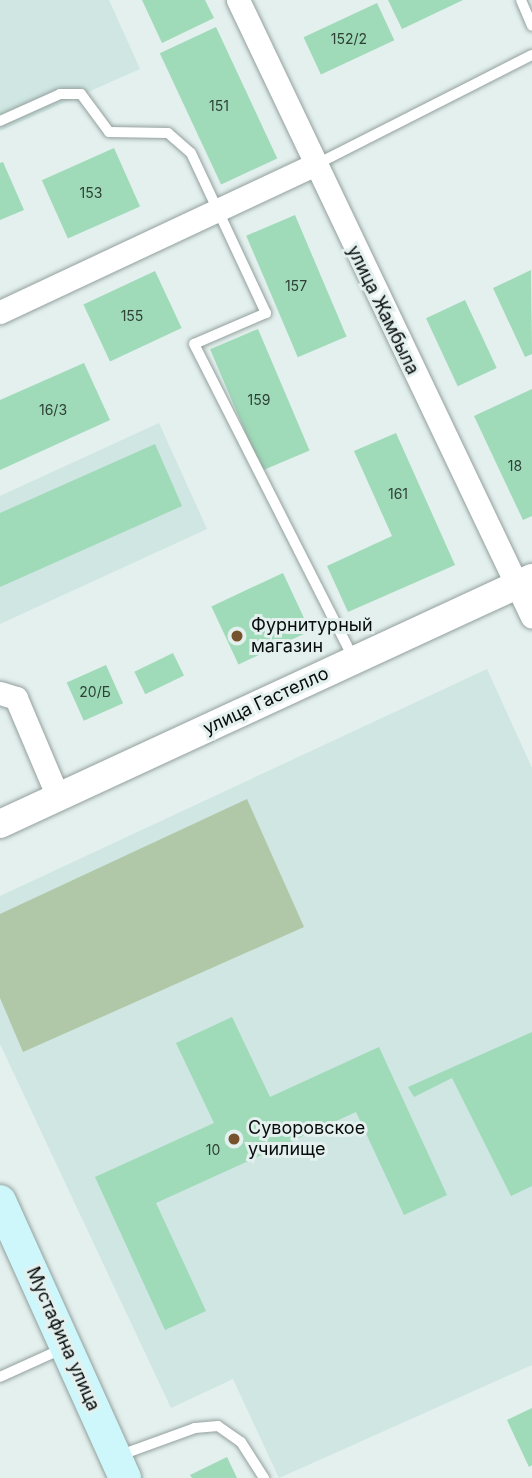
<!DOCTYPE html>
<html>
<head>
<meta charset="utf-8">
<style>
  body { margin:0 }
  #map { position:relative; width:532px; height:1478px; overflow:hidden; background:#e3f0ee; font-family:Inter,sans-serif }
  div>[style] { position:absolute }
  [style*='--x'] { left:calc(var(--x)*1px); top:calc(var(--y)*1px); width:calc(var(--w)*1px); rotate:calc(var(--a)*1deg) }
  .built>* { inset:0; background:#cfe6e2 }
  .green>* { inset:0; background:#b0c7a8 }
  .building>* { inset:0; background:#9fdab9; transform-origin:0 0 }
  .roads { filter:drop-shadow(0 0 2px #93a09d) drop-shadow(0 0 2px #93a09d) }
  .service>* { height:10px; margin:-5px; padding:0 5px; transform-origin:5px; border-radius:5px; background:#fff }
  .minor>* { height:23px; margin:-11.5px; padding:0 11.5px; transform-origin:11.5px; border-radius:11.5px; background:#fff }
  .tertiary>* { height:28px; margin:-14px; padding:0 14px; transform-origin:14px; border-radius:14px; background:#fff }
  .secondary>* { height:32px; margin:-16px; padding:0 16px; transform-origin:16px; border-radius:16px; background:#cef7fc }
  .dots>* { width:19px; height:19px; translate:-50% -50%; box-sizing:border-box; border:4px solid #e3f0ee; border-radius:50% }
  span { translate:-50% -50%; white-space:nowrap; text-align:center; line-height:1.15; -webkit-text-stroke:6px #e3f0ee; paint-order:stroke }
  .number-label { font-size:14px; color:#2e4037 }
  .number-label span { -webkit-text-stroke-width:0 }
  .street-label { font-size:18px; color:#080c0c }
  .poi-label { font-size:18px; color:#080c0c }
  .left { translate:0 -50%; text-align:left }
</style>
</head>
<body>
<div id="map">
  <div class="built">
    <div style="clip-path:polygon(0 0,109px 0,140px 69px,0 131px)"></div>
    <div style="clip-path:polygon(159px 423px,207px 529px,0 624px,0 496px)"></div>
    <div style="clip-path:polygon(487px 669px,532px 768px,532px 1365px,279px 1478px,233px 1379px,171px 1408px,0 1044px,0 896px)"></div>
  </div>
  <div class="green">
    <div style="clip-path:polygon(247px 799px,304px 927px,23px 1052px,0 998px,0 914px)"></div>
  </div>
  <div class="building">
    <div style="clip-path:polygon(142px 0,205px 0,214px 18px,162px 43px)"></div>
    <div style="clip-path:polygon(388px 0,463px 0,402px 29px)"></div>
    <div style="left:377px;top:3px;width:41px;height:81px;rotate:65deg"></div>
    <div style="left:216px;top:27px;width:145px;height:62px;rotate:65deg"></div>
    <div style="left:114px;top:148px;width:64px;height:79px;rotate:66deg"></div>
    <div style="clip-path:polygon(3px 162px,24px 210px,0 220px,0 163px)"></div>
    <div style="left:295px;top:215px;width:132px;height:53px;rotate:67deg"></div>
    <div style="clip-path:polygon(531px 270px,532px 354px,525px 357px,493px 288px)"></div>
    <div style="left:155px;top:271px;width:63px;height:79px;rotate:65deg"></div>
    <div style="left:465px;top:300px;width:75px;height:43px;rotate:65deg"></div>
    <div style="left:258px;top:329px;width:132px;height:52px;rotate:67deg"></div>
    <div style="clip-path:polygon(84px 363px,110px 420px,0 470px,0 400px)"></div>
    <div style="clip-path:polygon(532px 389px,532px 516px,523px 520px,474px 416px)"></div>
    <div style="clip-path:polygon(396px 433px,455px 565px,348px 612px,327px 566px,392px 536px,354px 451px)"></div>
    <div style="clip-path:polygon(155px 444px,182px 506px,0 587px,0 513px)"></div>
    <div style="left:283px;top:573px;width:64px;height:79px;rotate:65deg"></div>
    <div style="left:173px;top:653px;width:25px;height:43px;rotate:64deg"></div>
    <div style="left:106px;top:665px;width:42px;height:43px;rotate:66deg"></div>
    <div style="clip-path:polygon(232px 1017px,270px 1097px,379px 1047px,447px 1195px,404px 1215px,356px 1112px,156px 1203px,206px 1311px,165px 1330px,95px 1177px,214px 1123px,176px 1043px)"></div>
    <div style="clip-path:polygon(532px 1032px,532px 1186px,511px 1196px,452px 1078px,414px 1097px,408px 1087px)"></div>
    <div style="clip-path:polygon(532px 1408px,532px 1465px,529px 1467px,507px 1420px)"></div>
    <div style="clip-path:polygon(227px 1457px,237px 1478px,192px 1478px,190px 1475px)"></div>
  </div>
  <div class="roads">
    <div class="service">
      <div style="--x:521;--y:0;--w:28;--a:67"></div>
      <div style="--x:0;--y:121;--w:66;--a:-24.2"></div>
      <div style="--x:60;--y:94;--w:21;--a:0"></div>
      <div style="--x:81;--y:94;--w:47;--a:53.6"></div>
      <div style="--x:109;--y:132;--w:59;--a:1"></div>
      <div style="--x:168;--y:133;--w:30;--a:41"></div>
      <div style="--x:191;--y:153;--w:177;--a:64.9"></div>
      <div style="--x:266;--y:313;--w:78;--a:156.7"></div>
      <div style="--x:194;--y:344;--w:352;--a:63.1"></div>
      <div style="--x:315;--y:165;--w:243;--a:-26.9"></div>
      <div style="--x:0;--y:1377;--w:70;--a:-24.4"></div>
      <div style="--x:118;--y:1456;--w:82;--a:-20"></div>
      <div style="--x:195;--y:1428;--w:23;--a:-5"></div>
      <div style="--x:218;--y:1426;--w:28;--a:35"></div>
      <div style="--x:241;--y:1442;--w:43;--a:57.4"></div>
    </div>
    <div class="minor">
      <div style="--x:238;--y:0;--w:683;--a:64.52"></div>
      <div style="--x:0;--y:312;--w:344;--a:-25.1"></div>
      <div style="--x:0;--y:693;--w:17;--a:17"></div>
      <div style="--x:16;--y:698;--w:108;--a:67"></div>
    </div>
    <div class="tertiary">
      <div style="--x:0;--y:824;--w:586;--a:-24.82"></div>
    </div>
    <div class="secondary">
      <div style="--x:0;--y:1201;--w:304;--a:65.7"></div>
    </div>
  </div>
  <div class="dots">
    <div style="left:237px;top:636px;background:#76532c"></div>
    <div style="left:234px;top:1139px;background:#76532c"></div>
  </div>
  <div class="number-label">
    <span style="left:349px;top:39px">152/2</span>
    <span style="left:219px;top:106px">151</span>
    <span style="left:91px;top:193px">153</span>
    <span style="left:296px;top:286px">157</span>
    <span style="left:132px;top:316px">155</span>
    <span style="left:259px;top:400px">159</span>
    <span style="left:53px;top:410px">16/3</span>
    <span style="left:515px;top:466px">18</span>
    <span style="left:398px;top:494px">161</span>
    <span style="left:95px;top:692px">20/Б</span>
    <span style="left:213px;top:1150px">10</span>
  </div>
  <div class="street-label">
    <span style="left:383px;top:310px;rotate:64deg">улица Жамбыла</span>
    <span style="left:266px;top:701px;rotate:-25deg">улица Гастелло</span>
    <span style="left:63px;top:1339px;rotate:66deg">Мустафина улица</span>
  </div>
  <div class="poi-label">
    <span class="left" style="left:251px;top:636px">Фурнитурный<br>магазин</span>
    <span class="left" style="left:248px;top:1139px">Суворовское<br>училище</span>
  </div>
</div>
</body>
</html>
